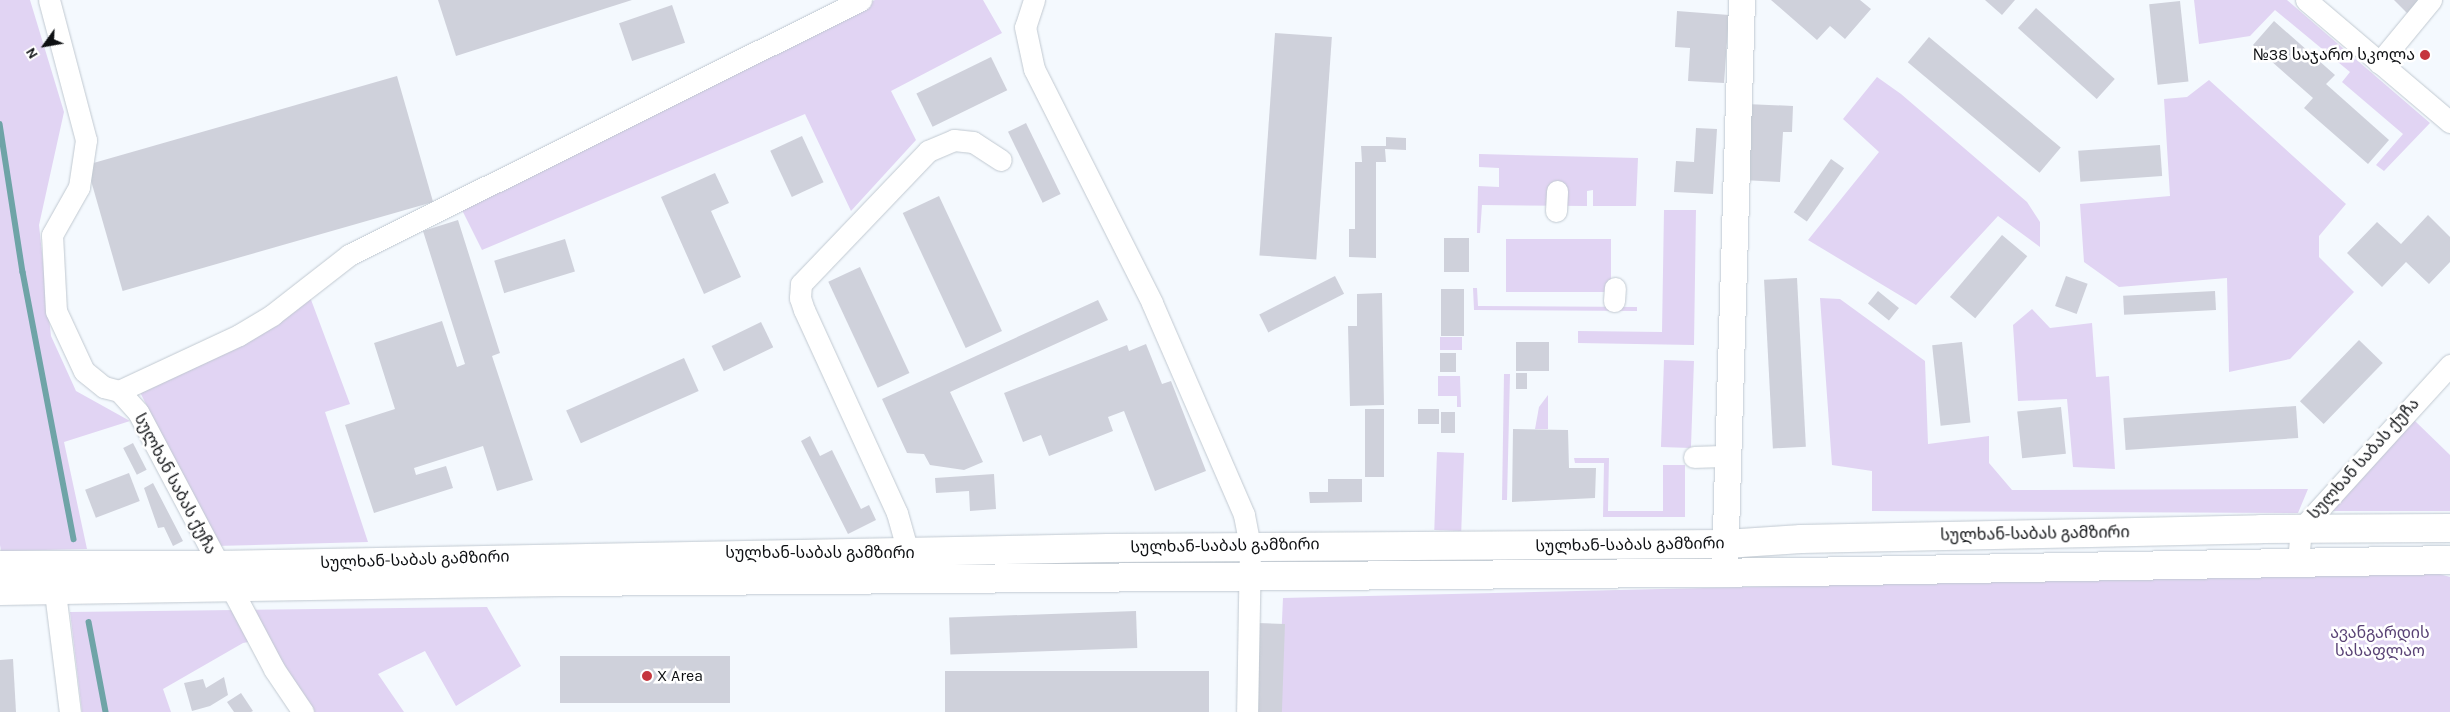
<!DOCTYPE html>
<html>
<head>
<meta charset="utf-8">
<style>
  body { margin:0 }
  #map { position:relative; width:2450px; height:712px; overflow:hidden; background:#f4f9fe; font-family:Karla,"Noto Sans Georgian",sans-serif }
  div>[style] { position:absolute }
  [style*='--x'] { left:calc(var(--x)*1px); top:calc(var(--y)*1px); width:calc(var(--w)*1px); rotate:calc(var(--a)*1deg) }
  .green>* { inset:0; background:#e1d4f3; transform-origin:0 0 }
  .stream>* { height:5.5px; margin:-2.75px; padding:0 2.75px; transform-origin:2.75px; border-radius:2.75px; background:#6fa4a7 }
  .building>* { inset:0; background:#cfd1db; transform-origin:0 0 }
  .roads { filter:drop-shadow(0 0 1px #c1c9d1) drop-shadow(0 0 1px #c1c9d1) }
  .minor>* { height:21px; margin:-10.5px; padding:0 10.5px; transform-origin:10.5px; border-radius:10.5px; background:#fff }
  .tertiary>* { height:26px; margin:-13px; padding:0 13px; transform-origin:13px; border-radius:13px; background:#fff }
  .secondary>* { height:28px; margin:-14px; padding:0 14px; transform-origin:14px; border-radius:14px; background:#fff }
  .dots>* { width:14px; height:14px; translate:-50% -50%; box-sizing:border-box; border:2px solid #fff; border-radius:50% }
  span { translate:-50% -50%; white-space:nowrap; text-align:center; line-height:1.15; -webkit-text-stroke:5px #fff; paint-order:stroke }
  .poi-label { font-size:16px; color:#0e1013 }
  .right { translate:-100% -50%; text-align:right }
  .left { translate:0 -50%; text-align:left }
  .street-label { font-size:16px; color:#0e1013 }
  .park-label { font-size:16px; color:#594275 }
  .north { position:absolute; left:20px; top:20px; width:50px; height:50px; -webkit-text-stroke:4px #fff; paint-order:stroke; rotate:238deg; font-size:14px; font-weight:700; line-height:20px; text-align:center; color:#0e1013 }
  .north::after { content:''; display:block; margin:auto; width:18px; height:22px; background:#0e1013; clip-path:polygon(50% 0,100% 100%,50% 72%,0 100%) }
</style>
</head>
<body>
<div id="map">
  <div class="green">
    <div style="clip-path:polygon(0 0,30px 0,64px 112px,39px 225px,51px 336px,76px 391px,130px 421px,64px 442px,87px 549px,1px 551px,0 545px)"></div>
    <div style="clip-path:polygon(875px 0,983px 0,1002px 33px,891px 91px,916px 140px,851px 211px,805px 114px,482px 250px,462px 210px)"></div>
    <div style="clip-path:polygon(2194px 0,2287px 0,2430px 123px,2384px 171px,2376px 165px,2403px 134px,2342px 82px,2350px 72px,2275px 10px,2250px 36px,2199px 44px)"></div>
    <div style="clip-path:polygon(1877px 77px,1901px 94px,2027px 202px,2040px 222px,2040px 247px,1998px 216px,1916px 305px,1808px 240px,1879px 152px,1843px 119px)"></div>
    <div style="clip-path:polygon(2209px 80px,2346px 204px,2319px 236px,2319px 257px,2354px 292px,2290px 359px,2229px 372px,2227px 278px,2119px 287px,2084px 262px,2080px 204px,2170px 196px,2164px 99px,2187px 97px)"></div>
    <div style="clip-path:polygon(1479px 154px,1638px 158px,1636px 206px,1593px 206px,1593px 190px,1587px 191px,1587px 206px,1482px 205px,1480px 233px,1477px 233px,1478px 186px,1499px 187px,1499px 168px,1479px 167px)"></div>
    <div style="clip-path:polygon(1664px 210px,1696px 210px,1694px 345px,1578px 343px,1578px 331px,1662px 332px)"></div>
    <div style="left:1611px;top:239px;width:53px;height:105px;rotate:90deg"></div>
    <div style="clip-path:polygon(1473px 288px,1477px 288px,1478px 306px,1637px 307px,1637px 311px,1474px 310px)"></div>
    <div style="clip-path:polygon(310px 297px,350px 404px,325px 412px,368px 542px,215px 546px,140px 392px,278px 325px)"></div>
    <div style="clip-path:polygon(1820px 298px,1840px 299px,1925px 361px,1928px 444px,1989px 436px,1989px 463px,2012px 490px,2308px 489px,2298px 513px,1872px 511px,1872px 471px,1832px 465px)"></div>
    <div style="clip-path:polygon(2032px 309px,2050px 328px,2092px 323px,2096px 377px,2109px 376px,2115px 469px,2073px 467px,2067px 399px,2018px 401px,2013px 325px)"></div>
    <div style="left:1440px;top:337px;width:22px;height:13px"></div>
    <div style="left:1664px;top:360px;width:30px;height:87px;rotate:2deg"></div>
    <div style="clip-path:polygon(1504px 374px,1510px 374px,1507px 500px,1502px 500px)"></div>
    <div style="clip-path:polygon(1438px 376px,1460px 376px,1461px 407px,1457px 407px,1457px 396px,1438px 396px)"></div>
    <div style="clip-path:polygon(1548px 395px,1548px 429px,1535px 429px,1539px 407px)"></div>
    <div style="clip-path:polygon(2414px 420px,2450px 455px,2450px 511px,2330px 511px)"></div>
    <div style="left:1437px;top:452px;width:27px;height:78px;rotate:2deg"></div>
    <div style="clip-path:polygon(1574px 458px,1609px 458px,1608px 511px,1663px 511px,1663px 465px,1685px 465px,1685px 517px,1603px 517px,1604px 463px,1575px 463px)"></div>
    <div style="clip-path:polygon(2429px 571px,2450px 577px,2450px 712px,1278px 712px,1283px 598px)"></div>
    <div style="clip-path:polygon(487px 607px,521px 666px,456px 706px,425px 651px,378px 674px,404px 712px,313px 712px,268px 638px,243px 643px,163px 689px,171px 712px,82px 712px,70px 612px)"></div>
  </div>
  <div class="stream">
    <div style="--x:0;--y:124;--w:150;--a:81.2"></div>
    <div style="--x:23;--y:272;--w:272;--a:79.2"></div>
    <div style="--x:89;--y:622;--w:92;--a:79.3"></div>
  </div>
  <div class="building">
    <div style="clip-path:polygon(438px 0,632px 0,456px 56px)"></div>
    <div style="clip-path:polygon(1771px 0,1860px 0,1871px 9px,1845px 39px,1830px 26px,1817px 40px)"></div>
    <div style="clip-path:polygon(1985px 0,2015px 0,2002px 15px)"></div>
    <div style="clip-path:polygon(2394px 0,2423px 0,2409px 15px)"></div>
    <div style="left:2180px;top:1px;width:81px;height:31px;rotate:84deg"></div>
    <div style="left:672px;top:5px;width:40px;height:56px;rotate:71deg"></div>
    <div style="left:2036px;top:8px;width:106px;height:27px;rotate:42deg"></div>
    <div style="clip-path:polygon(1677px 11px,1729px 15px,1724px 83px,1688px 81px,1690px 48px,1675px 47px)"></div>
    <div style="clip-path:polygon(2274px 21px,2335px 75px,2326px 84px,2389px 140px,2368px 164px,2304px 108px,2313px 98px,2253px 45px)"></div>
    <div style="left:1275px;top:33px;width:57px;height:223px;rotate:4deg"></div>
    <div style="left:1929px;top:37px;width:172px;height:33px;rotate:40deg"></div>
    <div style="left:991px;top:57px;width:37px;height:83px;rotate:64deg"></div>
    <div style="left:397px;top:76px;width:131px;height:323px;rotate:74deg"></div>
    <div style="clip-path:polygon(1746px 104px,1793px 106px,1792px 132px,1783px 132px,1780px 182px,1743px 180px)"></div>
    <div style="left:1026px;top:123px;width:79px;height:20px;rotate:64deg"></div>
    <div style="clip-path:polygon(1696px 128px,1717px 129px,1713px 194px,1674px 192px,1676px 161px,1694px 162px)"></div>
    <div style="left:802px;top:136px;width:51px;height:35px;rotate:65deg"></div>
    <div style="clip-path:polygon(1386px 137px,1406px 138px,1406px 150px,1385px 149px,1386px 162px,1376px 162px,1376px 258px,1349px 257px,1349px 229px,1355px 229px,1355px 162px,1362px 162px,1361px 146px,1386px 146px)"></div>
    <div style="left:2160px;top:145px;width:31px;height:82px;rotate:86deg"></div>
    <div style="left:1831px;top:159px;width:16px;height:65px;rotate:35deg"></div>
    <div style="clip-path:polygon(715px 173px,729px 203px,711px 211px,741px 277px,704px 294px,661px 197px)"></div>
    <div style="left:939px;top:196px;width:149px;height:40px;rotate:65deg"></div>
    <div style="clip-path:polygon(2428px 215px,2450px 237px,2450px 262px,2429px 284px,2406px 262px,2382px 287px,2347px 253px,2377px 222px,2401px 244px)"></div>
    <div style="clip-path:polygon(458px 220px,500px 353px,492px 356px,533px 480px,497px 491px,483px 446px,414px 468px,416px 475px,446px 466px,453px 488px,374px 513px,345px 425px,395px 409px,374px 343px,442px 321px,457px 367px,465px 364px,423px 231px)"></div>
    <div style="left:2002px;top:235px;width:33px;height:81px;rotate:40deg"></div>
    <div style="left:1444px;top:238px;width:25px;height:34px"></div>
    <div style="left:565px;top:239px;width:34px;height:74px;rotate:73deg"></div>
    <div style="left:860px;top:267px;width:117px;height:35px;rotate:65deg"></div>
    <div style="left:1335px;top:276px;width:20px;height:85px;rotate:63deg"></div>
    <div style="left:2066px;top:276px;width:23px;height:32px;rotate:20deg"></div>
    <div style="left:1797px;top:278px;width:169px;height:33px;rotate:87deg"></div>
    <div style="left:1441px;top:289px;width:23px;height:47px"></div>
    <div style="left:1878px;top:291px;width:27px;height:16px;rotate:39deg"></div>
    <div style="left:2215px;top:291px;width:19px;height:92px;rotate:87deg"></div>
    <div style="clip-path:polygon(1382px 293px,1384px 405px,1350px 406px,1348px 326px,1357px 326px,1357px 294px)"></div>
    <div style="clip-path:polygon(1098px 300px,1108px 320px,950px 392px,983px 462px,964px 470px,930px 465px,924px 454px,907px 453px,882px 399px)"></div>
    <div style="left:761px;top:322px;width:28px;height:55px;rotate:64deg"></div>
    <div style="left:2359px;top:340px;width:33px;height:85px;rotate:44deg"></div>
    <div style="left:1516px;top:342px;width:33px;height:29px"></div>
    <div style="left:1962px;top:342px;width:81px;height:30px;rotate:84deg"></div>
    <div style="clip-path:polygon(1146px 344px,1162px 384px,1171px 381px,1206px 471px,1155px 491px,1124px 411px,1108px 417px,1113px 431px,1049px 456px,1041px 435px,1023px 442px,1004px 393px,1127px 345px,1129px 351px)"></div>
    <div style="left:1440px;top:353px;width:16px;height:19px"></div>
    <div style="left:684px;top:358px;width:36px;height:129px;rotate:66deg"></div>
    <div style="left:1516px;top:373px;width:11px;height:16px"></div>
    <div style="left:2296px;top:406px;width:32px;height:173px;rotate:86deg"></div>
    <div style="left:2061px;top:407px;width:47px;height:44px;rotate:84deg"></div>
    <div style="left:1365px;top:409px;width:19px;height:68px"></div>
    <div style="left:1418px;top:409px;width:21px;height:15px"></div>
    <div style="left:1441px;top:412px;width:14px;height:21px"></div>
    <div style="clip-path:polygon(1513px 429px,1568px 430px,1569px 468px,1596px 468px,1595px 498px,1512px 502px)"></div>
    <div style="clip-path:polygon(810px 436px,820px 456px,832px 450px,861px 509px,869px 505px,876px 520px,848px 534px,801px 441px)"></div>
    <div style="left:133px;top:443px;width:30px;height:11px;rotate:63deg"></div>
    <div style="left:129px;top:473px;width:30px;height:47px;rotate:69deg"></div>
    <div style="clip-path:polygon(994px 474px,996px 509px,970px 511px,969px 491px,936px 493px,935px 478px)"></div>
    <div style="clip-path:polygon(1328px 479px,1362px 479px,1362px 502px,1310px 503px,1309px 492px,1328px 492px)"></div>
    <div style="clip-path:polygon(153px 483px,183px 541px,173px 546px,164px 527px,158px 528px,144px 488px)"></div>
    <div style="left:1136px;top:611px;width:37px;height:187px;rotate:88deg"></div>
    <div style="left:1258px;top:623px;width:27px;height:89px;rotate:2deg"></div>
    <div style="left:730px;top:656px;width:47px;height:170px;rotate:90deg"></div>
    <div style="clip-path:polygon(13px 659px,16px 712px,0 712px,0 660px)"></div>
    <div style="left:945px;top:671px;width:264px;height:41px"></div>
    <div style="clip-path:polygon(224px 677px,228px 695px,210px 706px,192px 711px,184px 683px,203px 679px,206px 688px)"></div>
    <div style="clip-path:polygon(241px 693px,253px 711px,251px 712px,234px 712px,227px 702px)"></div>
  </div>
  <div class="roads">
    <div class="minor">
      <div style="--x:49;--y:0;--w:145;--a:75.2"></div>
      <div style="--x:86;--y:140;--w:48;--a:98.5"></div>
      <div style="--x:79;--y:187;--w:55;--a:119.4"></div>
      <div style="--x:52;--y:235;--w:76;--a:87"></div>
      <div style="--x:56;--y:311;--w:66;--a:65"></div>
      <div style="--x:84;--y:371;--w:26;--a:39"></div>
      <div style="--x:104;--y:387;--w:16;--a:15"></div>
      <div style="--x:119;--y:391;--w:28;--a:48"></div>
      <div style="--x:138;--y:412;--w:291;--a:62.1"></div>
      <div style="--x:274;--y:669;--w:52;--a:56"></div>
      <div style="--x:1034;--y:0;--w:28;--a:108"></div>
      <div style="--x:1025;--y:27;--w:43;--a:77.9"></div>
      <div style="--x:1034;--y:69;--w:262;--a:63.2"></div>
      <div style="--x:1152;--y:303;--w:231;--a:66.5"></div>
      <div style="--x:1244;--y:515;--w:32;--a:79"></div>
      <div style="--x:1250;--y:546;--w:166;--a:91"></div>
      <div style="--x:2306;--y:0;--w:189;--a:40.3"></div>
      <div style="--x:2379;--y:63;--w:82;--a:-50.5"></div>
      <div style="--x:1556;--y:211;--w:20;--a:-87"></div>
      <div style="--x:1614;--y:301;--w:13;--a:-86"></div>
      <div style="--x:119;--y:391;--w:132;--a:-25"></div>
      <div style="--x:239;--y:335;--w:39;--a:-31"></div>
      <div style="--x:272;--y:315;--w:98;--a:-37.9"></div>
      <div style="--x:349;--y:255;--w:572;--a:-26.48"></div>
      <div style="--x:1694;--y:457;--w:34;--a:-2"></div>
      <div style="--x:2298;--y:562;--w:33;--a:-85"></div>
      <div style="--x:2301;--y:529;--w:222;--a:-47.7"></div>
      <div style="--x:912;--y:566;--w:55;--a:-105.8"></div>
      <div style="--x:897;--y:513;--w:223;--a:-114.6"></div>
      <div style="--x:804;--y:310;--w:13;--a:-108"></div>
      <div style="--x:800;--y:298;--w:14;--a:-86"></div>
      <div style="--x:801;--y:284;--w:184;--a:-46.3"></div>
      <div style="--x:928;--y:151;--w:28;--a:-23"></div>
      <div style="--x:954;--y:140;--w:19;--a:6"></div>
      <div style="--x:973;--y:142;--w:33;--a:33"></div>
      <div style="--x:53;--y:576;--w:137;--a:82.9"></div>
    </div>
    <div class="tertiary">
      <div style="--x:1725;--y:566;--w:566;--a:-88.28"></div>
    </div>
    <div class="secondary">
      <div style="--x:0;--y:565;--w:218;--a:0"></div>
      <div style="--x:218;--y:565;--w:890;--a:-1.09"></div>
      <div style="--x:1108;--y:548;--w:618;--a:-0.37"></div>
      <div style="--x:1726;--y:544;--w:75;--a:-3.8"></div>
      <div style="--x:1801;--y:539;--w:460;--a:-1.2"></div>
      <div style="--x:2261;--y:529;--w:189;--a:-0.3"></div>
      <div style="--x:0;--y:591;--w:560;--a:-0.92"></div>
      <div style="--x:560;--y:582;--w:1242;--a:-0.46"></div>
      <div style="--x:1802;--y:572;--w:648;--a:-1.06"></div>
    </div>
  </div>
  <div class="dots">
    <div style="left:2425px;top:55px;background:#c5353d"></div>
    <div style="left:647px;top:676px;background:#c5353d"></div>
  </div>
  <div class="poi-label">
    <span class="right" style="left:2415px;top:55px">№38 საჯარო სკოლა</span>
    <span class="left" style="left:657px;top:676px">X Area</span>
  </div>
  <div class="street-label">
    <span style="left:2364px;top:459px;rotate:-48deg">სულხან საბას ქუჩა</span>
    <span style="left:175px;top:484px;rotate:62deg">სულხან საბას ქუჩა</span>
    <span style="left:2035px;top:534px;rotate:-1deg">სულხან-საბას გამზირი</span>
    <span style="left:1630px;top:545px;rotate:-1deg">სულხან-საბას გამზირი</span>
    <span style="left:1225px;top:546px;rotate:-1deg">სულხან-საბას გამზირი</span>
    <span style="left:820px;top:553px">სულხან-საბას გამზირი</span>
    <span style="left:415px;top:560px;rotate:-2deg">სულხან-საბას გამზირი</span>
  </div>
  <div class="park-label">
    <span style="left:2380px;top:642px">ავანგარდის<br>სასაფლაო</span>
  </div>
  <div class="north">N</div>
</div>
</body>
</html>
